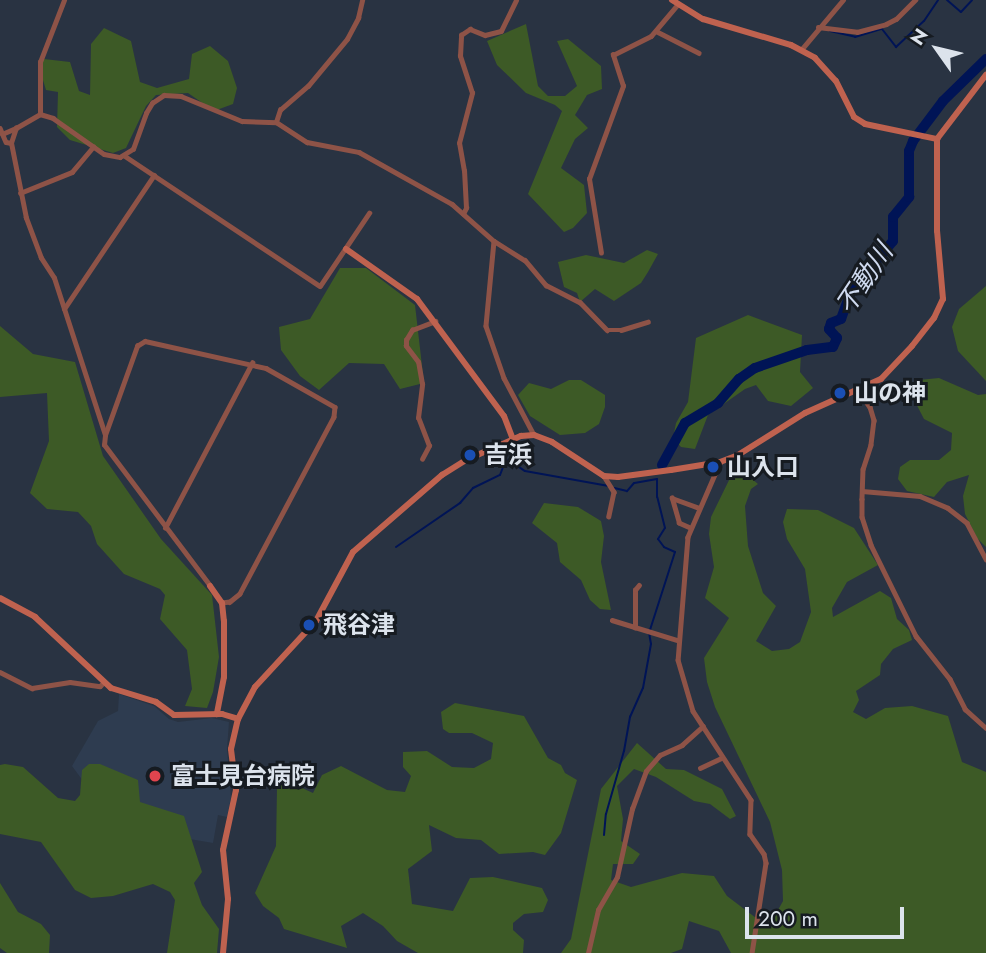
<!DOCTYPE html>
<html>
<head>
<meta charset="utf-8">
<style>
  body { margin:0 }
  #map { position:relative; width:986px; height:953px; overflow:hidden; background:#293342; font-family:Jost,"Noto Sans JP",sans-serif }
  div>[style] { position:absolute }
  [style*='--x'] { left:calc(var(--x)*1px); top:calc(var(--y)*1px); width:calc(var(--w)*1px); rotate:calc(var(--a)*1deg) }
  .built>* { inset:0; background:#2e3c50 }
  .green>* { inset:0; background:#3d5a26 }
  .stream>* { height:2px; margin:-1px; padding:0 1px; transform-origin:1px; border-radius:1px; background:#001456 }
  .river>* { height:10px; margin:-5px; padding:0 5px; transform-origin:5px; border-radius:5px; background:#001456 }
  .street>* { height:4.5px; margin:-2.25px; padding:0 2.25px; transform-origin:2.25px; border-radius:2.25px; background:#8e5347 }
  .secondary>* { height:6px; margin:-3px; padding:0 3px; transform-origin:3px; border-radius:3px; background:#bf624f }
  .dots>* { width:19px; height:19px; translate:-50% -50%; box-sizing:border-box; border:4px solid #161b21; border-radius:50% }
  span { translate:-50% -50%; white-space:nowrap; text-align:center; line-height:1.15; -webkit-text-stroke:6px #161b21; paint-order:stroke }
  .poi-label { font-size:24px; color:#dce3ec; font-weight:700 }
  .left { translate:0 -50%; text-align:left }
  .water-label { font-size:26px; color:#cfdaef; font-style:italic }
  .north { position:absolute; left:902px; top:14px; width:70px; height:70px; -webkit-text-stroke:5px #161b21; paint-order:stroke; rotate:304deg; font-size:19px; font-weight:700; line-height:28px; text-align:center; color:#dce3ec }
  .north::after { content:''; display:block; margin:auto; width:24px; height:32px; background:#dce3ec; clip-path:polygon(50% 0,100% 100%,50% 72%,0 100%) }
  .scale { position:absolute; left:745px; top:907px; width:159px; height:32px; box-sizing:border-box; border:4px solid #dce3ec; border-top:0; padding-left:9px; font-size:21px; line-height:24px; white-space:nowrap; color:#dce3ec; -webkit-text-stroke:5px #161b21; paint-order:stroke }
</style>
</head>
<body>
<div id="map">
  <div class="built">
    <div style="clip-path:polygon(119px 694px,154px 706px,169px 719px,178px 722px,212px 718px,229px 722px,227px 749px,231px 797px,227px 817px,218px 815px,213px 843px,184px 838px,86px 785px,72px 766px,98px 721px,118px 711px)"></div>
  </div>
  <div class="green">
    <div style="clip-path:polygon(526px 24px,538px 86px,548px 96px,565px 96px,577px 86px,557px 41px,568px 39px,601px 66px,602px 89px,587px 95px,575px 115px,588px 128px,575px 139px,561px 168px,584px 185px,587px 213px,573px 228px,564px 232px,528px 194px,562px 111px,555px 105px,526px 93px,497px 65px,487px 41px)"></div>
    <div style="clip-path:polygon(104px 28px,131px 41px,140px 82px,157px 88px,189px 79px,192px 54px,210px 46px,228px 61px,237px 88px,233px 104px,214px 111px,188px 93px,156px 95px,146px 106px,126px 148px,113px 153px,70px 140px,57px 127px,58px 92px,46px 90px,39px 67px,44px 59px,70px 62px,79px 91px,90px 95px,91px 44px)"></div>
    <div style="clip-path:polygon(647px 250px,658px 254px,648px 272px,641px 283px,614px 301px,595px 289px,580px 302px,577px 293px,564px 287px,558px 262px,586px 255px,624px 263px)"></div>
    <div style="clip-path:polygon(340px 268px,366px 268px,415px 305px,424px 383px,400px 389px,384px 364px,349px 363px,319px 390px,300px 376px,281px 350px,279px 327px,310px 319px)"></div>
    <div style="clip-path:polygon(986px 286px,986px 381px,958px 351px,952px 327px,959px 309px)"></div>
    <div style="clip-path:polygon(748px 315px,802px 335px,800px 372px,813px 388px,791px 406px,768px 401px,756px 385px,745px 389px,708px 415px,695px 449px,681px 447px,673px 438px,676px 423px,688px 402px,696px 338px)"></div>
    <div style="clip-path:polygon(0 326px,33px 354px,75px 362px,103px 456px,161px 539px,212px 595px,219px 657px,213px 692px,207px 708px,185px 706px,192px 689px,187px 650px,160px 619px,165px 595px,160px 589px,124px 574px,97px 544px,91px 526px,78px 512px,47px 509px,30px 493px,49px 441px,47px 393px,0 397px)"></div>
    <div style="clip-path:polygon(939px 378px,978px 395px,986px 394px,986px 547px,977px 538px,965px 514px,963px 496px,969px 475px,947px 482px,934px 497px,907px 491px,898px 479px,900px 467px,910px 460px,939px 460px,951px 450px,952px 433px,924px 419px,910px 392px,919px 380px)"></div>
    <div style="clip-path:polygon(569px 380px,581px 380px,605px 395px,605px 407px,599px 424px,585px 433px,560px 435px,530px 416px,518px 395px,529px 383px,551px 389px)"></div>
    <div style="clip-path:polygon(745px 473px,758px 484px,751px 489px,745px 506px,748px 546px,763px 593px,776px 606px,756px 641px,772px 651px,789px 649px,800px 642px,811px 612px,805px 569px,787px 539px,783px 522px,787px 509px,818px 510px,854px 528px,878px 565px,847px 582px,832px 608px,833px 617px,880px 591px,891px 598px,897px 619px,909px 630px,912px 640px,893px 649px,881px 664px,880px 675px,856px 691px,859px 700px,853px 712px,866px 719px,885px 708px,912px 706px,948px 716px,962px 762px,986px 772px,986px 953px,731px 953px,719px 931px,689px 921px,682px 949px,671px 953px,561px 953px,571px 939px,601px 789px,637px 743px,666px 769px,684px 770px,722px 789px,736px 816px,730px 819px,710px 804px,694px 801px,656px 777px,634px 769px,617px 786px,623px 819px,621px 841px,640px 854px,633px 864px,613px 864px,611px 880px,631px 887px,682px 873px,714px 876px,727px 896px,764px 924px,773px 919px,783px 901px,782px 870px,770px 822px,715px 707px,707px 682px,704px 658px,729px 618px,705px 598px,714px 567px,709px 534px,711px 517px,732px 474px)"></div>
    <div style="clip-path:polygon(544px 503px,578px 507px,601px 521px,604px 536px,601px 562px,611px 610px,600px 609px,590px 600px,581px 580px,560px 562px,557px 543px,532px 523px)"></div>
    <div style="clip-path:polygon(455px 703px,524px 716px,548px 758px,561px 765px,565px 773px,577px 780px,561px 833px,545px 855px,533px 852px,499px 854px,481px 840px,456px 838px,429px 825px,432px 851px,408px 869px,412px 904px,453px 911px,470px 878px,493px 877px,542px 888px,548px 900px,543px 912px,524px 914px,513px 923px,513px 930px,524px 940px,523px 953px,418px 953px,397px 941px,383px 926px,363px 913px,341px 926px,347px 948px,284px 929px,279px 918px,263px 906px,255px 893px,276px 846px,277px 788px,287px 781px,313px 793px,322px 775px,341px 766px,387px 790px,405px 792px,411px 776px,403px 767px,403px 752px,427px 751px,452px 767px,474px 768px,491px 759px,493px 743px,472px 733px,449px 733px,443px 729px,441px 712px)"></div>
    <div style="clip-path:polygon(5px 764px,23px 767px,58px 798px,75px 801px,80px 795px,82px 770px,89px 764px,100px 764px,138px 780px,140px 802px,184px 816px,202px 872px,194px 883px,202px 905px,219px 929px,217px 953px,167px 953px,175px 900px,170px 892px,153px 884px,113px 896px,91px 898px,75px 890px,41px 842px,0 834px,0 765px)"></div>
    <div style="clip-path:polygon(0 883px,18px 912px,41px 924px,50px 935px,49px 953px,7px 953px,0 948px)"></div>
  </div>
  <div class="stream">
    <div style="--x:947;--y:0;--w:18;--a:41"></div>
    <div style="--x:961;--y:12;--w:16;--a:-47"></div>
    <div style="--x:830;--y:31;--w:26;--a:13"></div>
    <div style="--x:855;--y:37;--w:28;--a:-17"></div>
    <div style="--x:882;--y:29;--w:23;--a:52"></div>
    <div style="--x:896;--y:47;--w:38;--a:-43"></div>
    <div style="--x:924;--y:21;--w:25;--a:-56"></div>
    <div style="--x:396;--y:547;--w:78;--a:-34.5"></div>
    <div style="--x:460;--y:503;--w:20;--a:-49"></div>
    <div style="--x:473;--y:488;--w:30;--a:-26"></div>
    <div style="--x:500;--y:475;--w:14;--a:-69"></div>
    <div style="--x:505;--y:462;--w:4;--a:-27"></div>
    <div style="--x:509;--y:460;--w:19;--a:35"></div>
    <div style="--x:525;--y:471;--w:85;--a:10.1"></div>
    <div style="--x:604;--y:835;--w:21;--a:-85"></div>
    <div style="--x:606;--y:814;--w:66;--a:-74.1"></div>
    <div style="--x:624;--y:751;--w:35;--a:-80"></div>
    <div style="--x:630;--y:717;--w:32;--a:-66"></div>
    <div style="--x:643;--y:688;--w:45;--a:-79.7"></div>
    <div style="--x:651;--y:644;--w:11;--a:-100"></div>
    <div style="--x:649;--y:633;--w:85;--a:-72.2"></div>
    <div style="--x:675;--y:552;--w:12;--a:-156"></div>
    <div style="--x:664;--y:547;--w:10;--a:-127"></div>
    <div style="--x:658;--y:539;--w:13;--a:-58"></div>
    <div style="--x:665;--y:528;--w:32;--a:-104"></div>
    <div style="--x:657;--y:497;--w:18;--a:-90"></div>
    <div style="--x:657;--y:479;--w:23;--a:170"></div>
    <div style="--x:634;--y:483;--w:11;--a:131"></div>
    <div style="--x:627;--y:491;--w:13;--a:-167"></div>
  </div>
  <div class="river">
    <div style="--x:662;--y:465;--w:48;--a:-61.3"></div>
    <div style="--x:685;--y:423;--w:39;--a:-31"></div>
    <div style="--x:718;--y:403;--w:32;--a:-49"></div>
    <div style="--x:739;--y:379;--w:19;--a:-35"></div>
    <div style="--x:755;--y:368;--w:55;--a:-19.1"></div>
    <div style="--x:807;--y:350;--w:26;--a:-7"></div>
    <div style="--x:833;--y:347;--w:10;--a:-66"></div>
    <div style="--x:837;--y:338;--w:12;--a:-132"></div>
    <div style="--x:829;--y:329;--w:6;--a:-72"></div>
    <div style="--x:831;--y:323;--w:11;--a:-22"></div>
    <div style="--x:841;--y:319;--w:30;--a:-70"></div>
    <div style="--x:851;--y:291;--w:65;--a:-50"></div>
    <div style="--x:893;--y:241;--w:24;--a:-90"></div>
    <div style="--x:893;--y:217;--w:26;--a:-51"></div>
    <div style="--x:909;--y:197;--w:46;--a:-90"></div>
    <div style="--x:909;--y:151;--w:11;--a:-68"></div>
    <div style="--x:913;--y:141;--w:50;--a:-53.1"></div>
    <div style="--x:943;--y:101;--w:60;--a:-44.3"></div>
  </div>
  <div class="street">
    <div style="--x:818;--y:27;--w:39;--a:7"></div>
    <div style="--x:857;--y:32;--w:30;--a:-15"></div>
    <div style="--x:886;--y:24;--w:11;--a:-27"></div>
    <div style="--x:896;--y:19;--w:27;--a:-45"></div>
    <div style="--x:656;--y:31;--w:48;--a:27.1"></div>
    <div style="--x:801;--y:50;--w:65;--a:-50"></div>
    <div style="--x:40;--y:114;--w:52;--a:-90"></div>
    <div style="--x:40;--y:62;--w:66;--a:-68.8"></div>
    <div style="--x:276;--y:122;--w:13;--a:-72"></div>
    <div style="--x:280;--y:110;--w:37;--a:-41"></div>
    <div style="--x:308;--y:86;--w:61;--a:-50.3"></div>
    <div style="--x:347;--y:39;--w:24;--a:-62"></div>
    <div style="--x:358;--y:18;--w:18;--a:-77"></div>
    <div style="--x:0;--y:128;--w:15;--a:67"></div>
    <div style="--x:6;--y:142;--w:5;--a:11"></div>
    <div style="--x:2;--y:134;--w:15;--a:-23"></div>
    <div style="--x:125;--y:156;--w:234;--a:33.7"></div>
    <div style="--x:320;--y:286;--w:88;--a:-56.1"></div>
    <div style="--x:20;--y:193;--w:56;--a:-22"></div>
    <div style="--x:72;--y:172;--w:33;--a:-50"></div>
    <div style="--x:463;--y:214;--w:7;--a:-63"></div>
    <div style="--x:466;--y:208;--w:37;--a:-93"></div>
    <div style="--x:464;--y:171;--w:28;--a:-100"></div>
    <div style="--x:459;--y:143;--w:52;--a:-75.4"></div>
    <div style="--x:472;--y:93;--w:39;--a:-108"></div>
    <div style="--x:460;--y:56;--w:21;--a:-87"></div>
    <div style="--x:461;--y:35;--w:11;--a:-34"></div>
    <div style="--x:470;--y:29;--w:16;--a:22"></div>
    <div style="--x:485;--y:35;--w:16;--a:-14"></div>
    <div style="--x:501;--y:31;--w:34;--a:-64"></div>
    <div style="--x:494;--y:241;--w:85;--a:95.4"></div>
    <div style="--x:486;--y:326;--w:55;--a:70.9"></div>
    <div style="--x:504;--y:378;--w:64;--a:62.2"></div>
    <div style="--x:601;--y:253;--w:75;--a:-99.2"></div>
    <div style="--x:589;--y:179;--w:99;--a:-69.9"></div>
    <div style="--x:623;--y:86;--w:33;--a:-108"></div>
    <div style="--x:613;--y:55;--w:42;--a:-26.6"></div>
    <div style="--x:651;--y:36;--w:42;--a:-49.8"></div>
    <div style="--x:64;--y:309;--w:161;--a:-56.1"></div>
    <div style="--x:858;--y:390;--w:21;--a:55"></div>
    <div style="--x:870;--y:407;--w:14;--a:73"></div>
    <div style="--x:874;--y:420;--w:25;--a:97"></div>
    <div style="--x:871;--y:445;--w:25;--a:108"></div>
    <div style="--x:863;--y:469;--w:30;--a:92"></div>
    <div style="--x:862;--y:499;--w:18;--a:90"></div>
    <div style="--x:862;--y:517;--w:29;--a:72"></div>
    <div style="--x:871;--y:545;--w:102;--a:63.7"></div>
    <div style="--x:916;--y:636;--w:55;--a:51.7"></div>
    <div style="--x:950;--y:679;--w:34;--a:63"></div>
    <div style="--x:965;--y:709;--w:28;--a:42"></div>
    <div style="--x:105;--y:435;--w:95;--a:-70.2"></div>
    <div style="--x:137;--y:346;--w:9;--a:-32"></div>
    <div style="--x:145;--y:341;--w:124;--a:12.6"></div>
    <div style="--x:266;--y:368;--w:79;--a:29.5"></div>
    <div style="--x:335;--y:407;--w:10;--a:96"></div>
    <div style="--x:334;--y:417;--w:200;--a:118"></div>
    <div style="--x:240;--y:594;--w:13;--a:141"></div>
    <div style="--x:230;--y:602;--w:8;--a:173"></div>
    <div style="--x:422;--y:459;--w:15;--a:-62"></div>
    <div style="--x:429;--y:446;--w:30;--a:-111"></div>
    <div style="--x:418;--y:418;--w:34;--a:-83"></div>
    <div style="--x:422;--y:384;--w:22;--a:-100"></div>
    <div style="--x:418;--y:362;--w:20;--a:-127"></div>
    <div style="--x:406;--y:346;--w:6;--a:-90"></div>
    <div style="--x:406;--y:340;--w:12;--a:-59"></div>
    <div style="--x:412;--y:330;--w:25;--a:-21"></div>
    <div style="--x:720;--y:463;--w:81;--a:113.4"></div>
    <div style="--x:688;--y:537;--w:123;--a:94.6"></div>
    <div style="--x:678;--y:660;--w:53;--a:73.6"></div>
    <div style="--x:693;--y:711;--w:106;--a:56.9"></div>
    <div style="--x:751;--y:800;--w:34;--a:92"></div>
    <div style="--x:750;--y:834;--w:24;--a:55"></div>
    <div style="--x:764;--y:854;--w:9;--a:77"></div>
    <div style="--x:766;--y:863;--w:91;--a:98.8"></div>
    <div style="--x:604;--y:476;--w:19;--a:58"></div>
    <div style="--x:614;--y:492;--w:25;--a:102"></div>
    <div style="--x:862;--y:491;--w:58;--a:4.9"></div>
    <div style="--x:920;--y:496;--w:30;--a:23"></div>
    <div style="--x:948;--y:508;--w:24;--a:38"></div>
    <div style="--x:967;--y:523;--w:41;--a:62.2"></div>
    <div style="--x:165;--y:528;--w:187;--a:-62.2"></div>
    <div style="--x:690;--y:528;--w:12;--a:-156"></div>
    <div style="--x:679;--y:523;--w:26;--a:-106"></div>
    <div style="--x:672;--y:498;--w:29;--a:20"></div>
    <div style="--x:210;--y:586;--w:176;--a:-126.9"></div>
    <div style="--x:104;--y:445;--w:10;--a:-84"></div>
    <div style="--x:105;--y:435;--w:165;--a:-108"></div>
    <div style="--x:54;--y:278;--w:24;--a:-123"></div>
    <div style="--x:41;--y:258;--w:43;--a:-110.6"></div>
    <div style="--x:26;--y:218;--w:76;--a:-101.3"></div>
    <div style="--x:11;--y:143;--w:16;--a:-72"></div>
    <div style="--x:16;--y:128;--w:28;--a:-30"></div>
    <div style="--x:40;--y:114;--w:14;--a:17"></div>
    <div style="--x:53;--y:118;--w:62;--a:35.2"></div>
    <div style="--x:104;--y:154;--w:16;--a:11"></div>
    <div style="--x:120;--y:157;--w:15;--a:-32"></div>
    <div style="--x:133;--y:149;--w:38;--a:-70"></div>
    <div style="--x:146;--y:113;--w:12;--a:-59"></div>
    <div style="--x:152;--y:103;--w:14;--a:-34"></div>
    <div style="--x:164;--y:95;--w:17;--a:3"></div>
    <div style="--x:181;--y:96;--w:66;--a:22.3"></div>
    <div style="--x:242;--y:121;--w:34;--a:2"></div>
    <div style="--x:276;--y:122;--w:37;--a:33"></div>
    <div style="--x:307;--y:142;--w:53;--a:10.9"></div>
    <div style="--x:359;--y:152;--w:107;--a:29.2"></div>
    <div style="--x:452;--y:204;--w:56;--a:41.4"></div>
    <div style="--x:494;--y:241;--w:36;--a:32"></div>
    <div style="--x:525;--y:260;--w:33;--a:50"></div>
    <div style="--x:546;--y:285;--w:38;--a:27"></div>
    <div style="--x:580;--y:302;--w:39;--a:46"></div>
    <div style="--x:607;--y:330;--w:14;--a:0"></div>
    <div style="--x:621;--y:330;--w:28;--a:-17"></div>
    <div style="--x:612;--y:620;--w:68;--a:17.1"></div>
    <div style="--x:635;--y:628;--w:38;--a:-90"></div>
    <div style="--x:635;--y:590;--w:6;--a:-51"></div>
    <div style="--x:0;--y:672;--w:36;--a:27"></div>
    <div style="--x:32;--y:688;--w:38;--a:-9"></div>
    <div style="--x:70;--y:682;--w:30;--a:8"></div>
    <div style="--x:100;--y:686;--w:4;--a:-45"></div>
    <div style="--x:700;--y:768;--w:23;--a:-25"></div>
    <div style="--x:588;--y:953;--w:44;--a:-76.9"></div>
    <div style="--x:598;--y:910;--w:38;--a:-60"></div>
    <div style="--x:617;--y:877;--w:70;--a:-77.6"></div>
    <div style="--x:632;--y:809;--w:40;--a:-69.8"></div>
    <div style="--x:646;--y:771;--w:21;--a:-49"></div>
    <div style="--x:660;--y:755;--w:24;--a:-24"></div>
    <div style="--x:682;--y:745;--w:28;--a:-42"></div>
  </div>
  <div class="secondary">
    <div style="--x:672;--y:0;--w:36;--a:32"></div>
    <div style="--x:703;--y:19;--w:92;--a:16.5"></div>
    <div style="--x:791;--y:45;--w:27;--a:28"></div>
    <div style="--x:815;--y:58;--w:31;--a:48"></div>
    <div style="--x:836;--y:81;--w:40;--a:63.4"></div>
    <div style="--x:854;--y:117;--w:13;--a:32"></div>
    <div style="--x:865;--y:124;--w:74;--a:11.8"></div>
    <div style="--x:346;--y:249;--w:87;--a:35.2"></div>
    <div style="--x:417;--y:299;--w:146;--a:53.4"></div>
    <div style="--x:504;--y:416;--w:25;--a:69"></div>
    <div style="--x:210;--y:586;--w:21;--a:55"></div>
    <div style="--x:222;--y:603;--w:18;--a:84"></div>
    <div style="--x:224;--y:621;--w:56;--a:90"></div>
    <div style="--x:224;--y:677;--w:38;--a:101"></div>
    <div style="--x:0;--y:598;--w:40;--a:28"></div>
    <div style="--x:35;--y:617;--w:104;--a:43.1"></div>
    <div style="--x:111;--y:688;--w:47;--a:17.3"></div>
    <div style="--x:156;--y:702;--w:22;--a:36"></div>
    <div style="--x:174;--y:715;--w:48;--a:-1.2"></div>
    <div style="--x:222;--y:714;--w:17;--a:17"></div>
    <div style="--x:223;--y:953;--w:54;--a:-84.7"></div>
    <div style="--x:228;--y:899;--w:49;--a:-95.8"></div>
    <div style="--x:223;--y:850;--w:61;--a:-77.8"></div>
    <div style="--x:236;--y:790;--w:41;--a:-97"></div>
    <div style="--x:231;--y:749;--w:31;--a:-77"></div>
    <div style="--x:238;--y:719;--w:36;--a:-62"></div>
    <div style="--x:255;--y:687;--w:90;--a:-47.3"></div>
    <div style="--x:316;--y:621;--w:78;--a:-61.8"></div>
    <div style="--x:353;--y:552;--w:118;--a:-40.9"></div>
    <div style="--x:442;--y:475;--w:31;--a:-32"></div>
    <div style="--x:468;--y:459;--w:58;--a:-23.5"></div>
    <div style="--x:521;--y:436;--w:13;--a:-4"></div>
    <div style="--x:534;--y:435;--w:19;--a:21"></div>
    <div style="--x:552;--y:442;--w:62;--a:33.2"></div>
    <div style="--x:604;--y:476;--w:14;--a:4"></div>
    <div style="--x:618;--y:477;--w:53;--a:-7.5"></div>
    <div style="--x:671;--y:470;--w:50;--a:-9.3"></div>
    <div style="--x:720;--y:462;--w:19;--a:-21"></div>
    <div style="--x:738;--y:455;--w:79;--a:-32.1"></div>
    <div style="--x:805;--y:413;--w:83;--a:-24.1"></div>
    <div style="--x:881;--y:379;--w:45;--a:-46.8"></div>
    <div style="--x:912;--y:346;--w:36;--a:-52"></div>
    <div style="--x:934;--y:318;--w:21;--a:-65"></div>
    <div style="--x:943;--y:299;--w:68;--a:-95"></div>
    <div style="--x:937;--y:231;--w:92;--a:-90"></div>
    <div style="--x:937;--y:139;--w:81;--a:-52.6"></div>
  </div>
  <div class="dots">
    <div style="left:840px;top:393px;background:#1a4fb4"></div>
    <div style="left:470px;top:455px;background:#1a4fb4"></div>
    <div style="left:713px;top:467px;background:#1a4fb4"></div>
    <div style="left:309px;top:625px;background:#1a4fb4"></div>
    <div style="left:155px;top:776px;background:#e0444e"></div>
  </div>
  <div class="poi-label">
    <span class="left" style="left:854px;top:393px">山の神</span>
    <span class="left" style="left:484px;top:455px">吉浜</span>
    <span class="left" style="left:727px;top:467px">山入口</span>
    <span class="left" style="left:323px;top:625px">飛谷津</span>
    <span class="left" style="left:171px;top:776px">富士見台病院</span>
  </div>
  <div class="water-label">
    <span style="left:865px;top:279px;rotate:-56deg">不動川</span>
  </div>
  <div class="north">N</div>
  <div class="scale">200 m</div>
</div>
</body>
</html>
